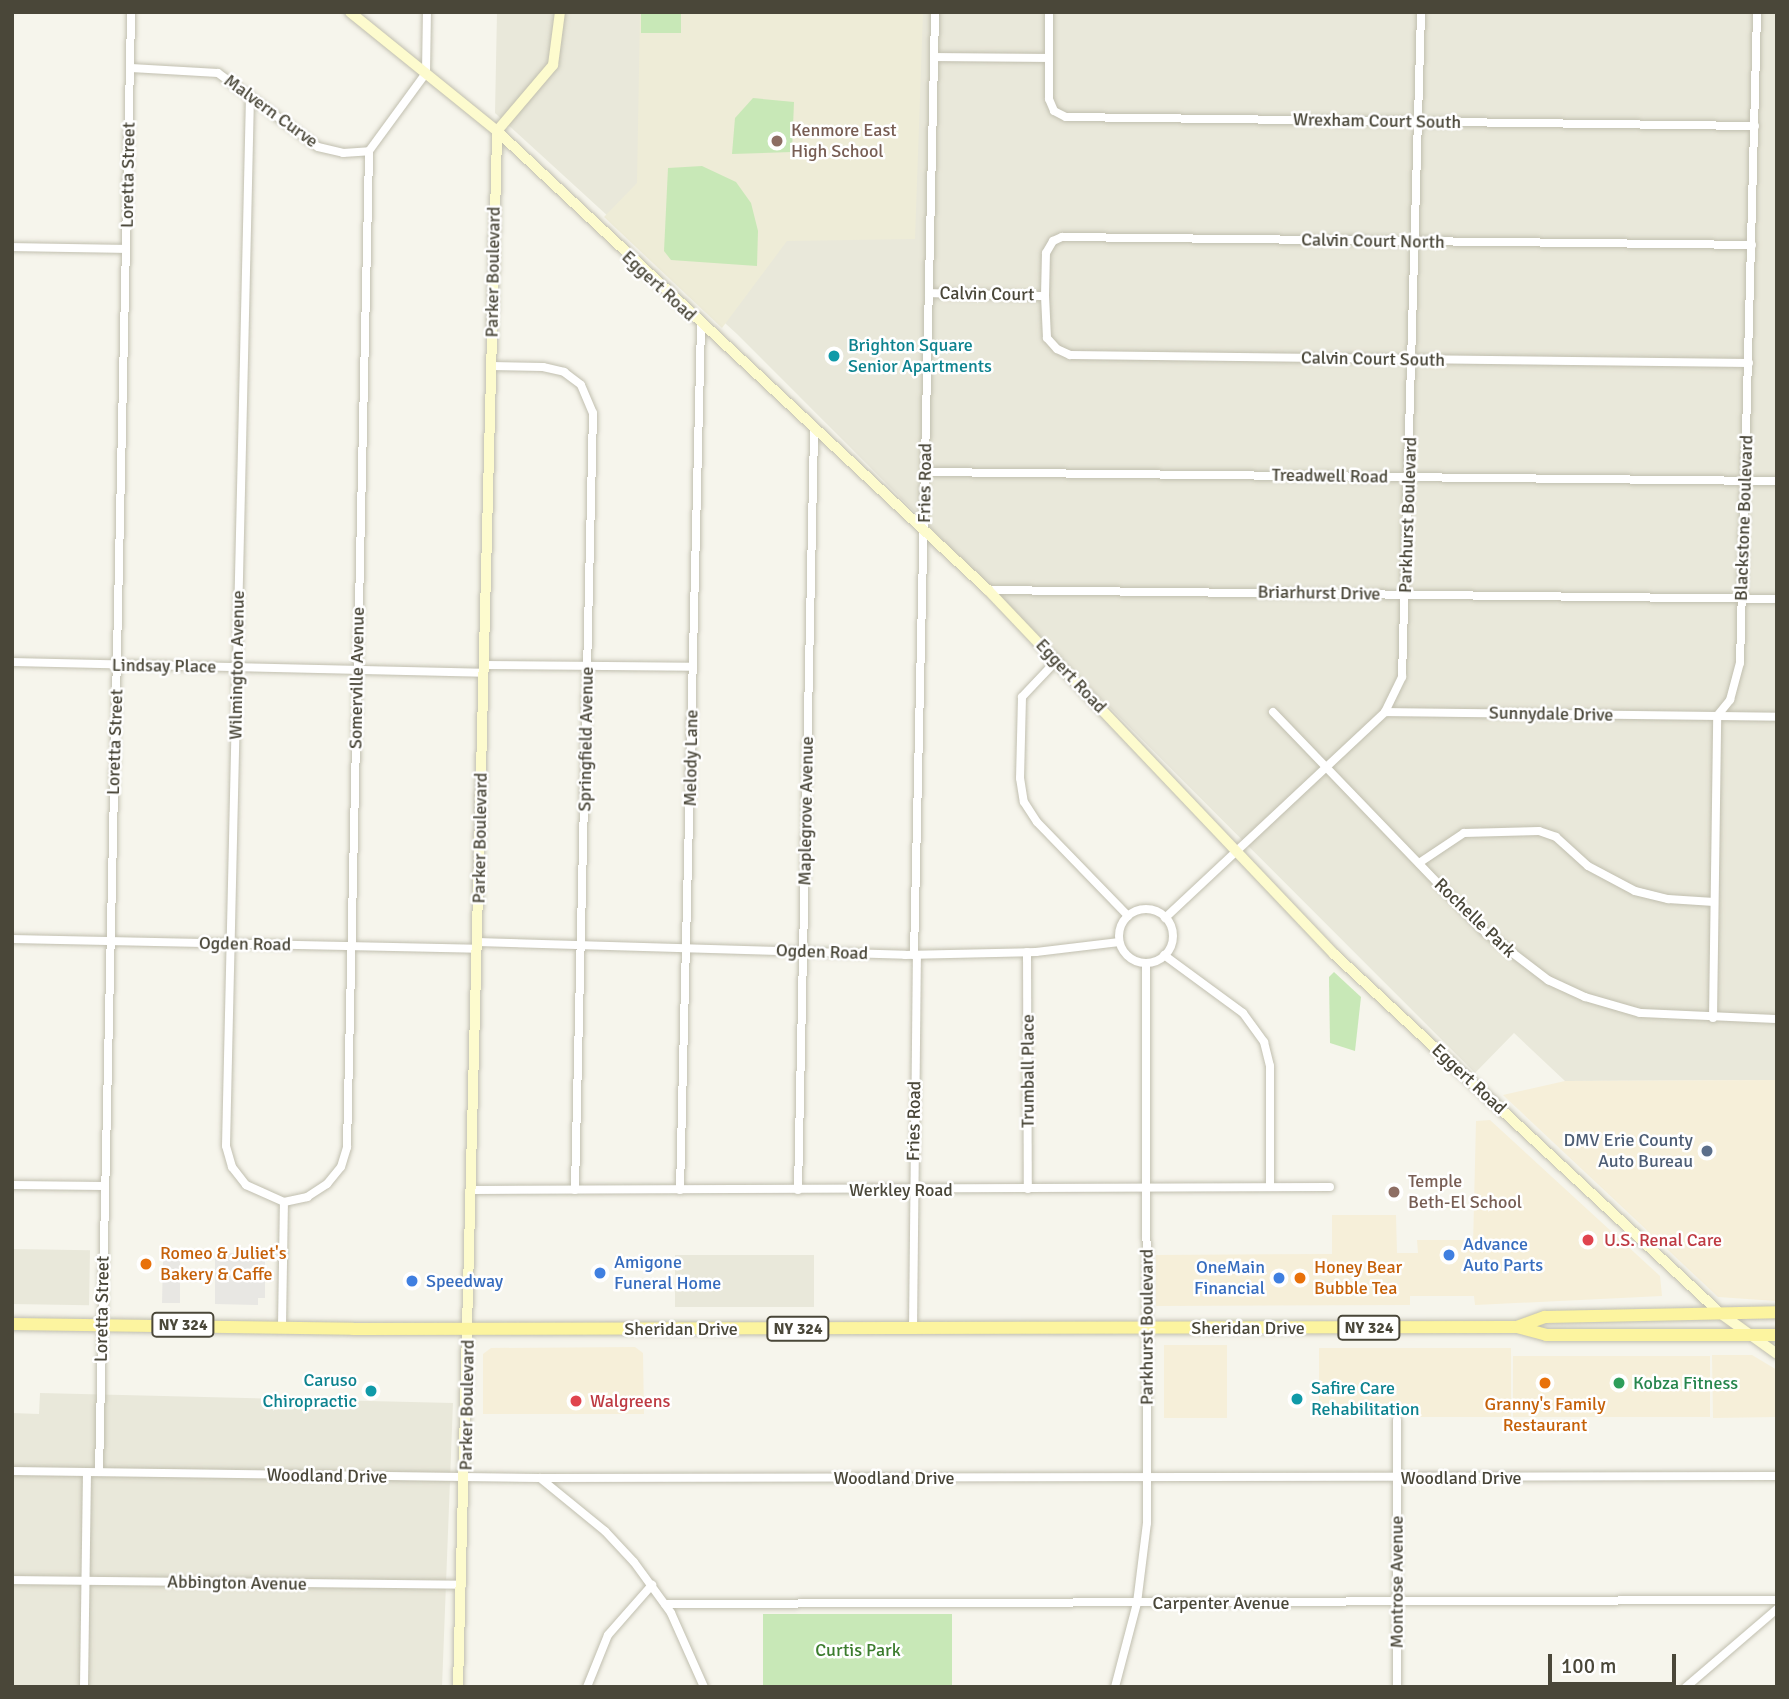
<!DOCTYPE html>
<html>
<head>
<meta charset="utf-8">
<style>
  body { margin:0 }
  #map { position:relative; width:1789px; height:1699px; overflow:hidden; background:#f6f5ec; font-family:Signika,sans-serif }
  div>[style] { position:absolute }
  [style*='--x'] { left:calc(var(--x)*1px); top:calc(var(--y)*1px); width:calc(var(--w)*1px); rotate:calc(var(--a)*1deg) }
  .residential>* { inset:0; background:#e9e8da; transform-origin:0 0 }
  .commercial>* { inset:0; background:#f6efd9; transform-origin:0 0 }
  .education>* { inset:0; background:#eeecd7 }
  .green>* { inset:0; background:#c8e8b7; transform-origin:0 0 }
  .parking>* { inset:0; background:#e8e7e3 }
  .roads { filter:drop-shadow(0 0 2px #c1bfaf) drop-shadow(0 0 2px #c1bfaf) }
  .street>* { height:8px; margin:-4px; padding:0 4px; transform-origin:4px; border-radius:4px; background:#fff }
  .street>.ring { margin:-4px; padding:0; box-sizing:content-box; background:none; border:8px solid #fff; border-radius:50% }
  .secondary>* { height:10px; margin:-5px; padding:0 5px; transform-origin:5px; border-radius:5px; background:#fdfbce }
  .primary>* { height:12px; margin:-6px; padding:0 6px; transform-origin:6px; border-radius:6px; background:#fcf49f }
  .dots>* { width:19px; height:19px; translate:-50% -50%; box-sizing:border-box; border:4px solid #fff; border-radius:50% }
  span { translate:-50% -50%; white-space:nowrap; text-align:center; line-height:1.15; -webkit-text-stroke:5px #fff; paint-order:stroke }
  .shield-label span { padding:2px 5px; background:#fff; border:2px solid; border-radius:5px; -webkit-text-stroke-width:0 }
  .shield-label { font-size:16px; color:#4a4739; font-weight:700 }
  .street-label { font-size:18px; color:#4a4739 }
  .education-label { font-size:18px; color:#785e54 }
  .left { translate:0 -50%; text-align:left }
  .culture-label { font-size:18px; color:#0d838f }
  .right { translate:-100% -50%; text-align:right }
  .service-label { font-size:18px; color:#4e5e75 }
  .health-label { font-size:18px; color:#be3a42 }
  .shop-label { font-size:18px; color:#366cbe }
  .food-label { font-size:18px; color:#c56008 }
  .leisure-label { font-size:18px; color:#27864d }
  .park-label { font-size:18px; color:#3b7c2d }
  .frame { position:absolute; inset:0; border:14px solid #4a4739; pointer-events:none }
  .scale { position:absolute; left:1548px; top:1654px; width:128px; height:32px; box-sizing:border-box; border:4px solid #4a4739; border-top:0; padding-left:9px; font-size:21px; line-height:24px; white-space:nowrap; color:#4a4739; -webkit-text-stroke:5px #fff; paint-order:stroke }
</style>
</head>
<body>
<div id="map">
  <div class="residential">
    <div style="clip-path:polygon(497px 12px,1777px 12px,1777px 1080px,1565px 1081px,1514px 1033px,1475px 1073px,737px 334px,495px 113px)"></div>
    <div style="left:12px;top:1249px;width:78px;height:55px;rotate:1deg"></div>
    <div style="left:675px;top:1255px;width:139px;height:52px"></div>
    <div style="clip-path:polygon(40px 1393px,453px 1403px,442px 1687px,12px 1687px,12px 1413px,39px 1414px)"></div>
  </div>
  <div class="commercial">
    <div style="clip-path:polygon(1777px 1080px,1777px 1301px,1718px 1297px,1503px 1095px,1565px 1081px)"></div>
    <div style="clip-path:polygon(1490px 1120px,1660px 1276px,1662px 1296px,1475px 1305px,1474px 1296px,1410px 1296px,1410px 1305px,1156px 1306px,1156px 1255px,1332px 1254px,1332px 1215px,1396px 1215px,1397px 1253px,1418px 1253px,1417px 1240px,1470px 1240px,1473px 1246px,1476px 1121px)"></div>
    <div style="left:1164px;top:1345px;width:63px;height:73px"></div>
    <div style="clip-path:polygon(635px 1347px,643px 1353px,644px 1414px,483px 1414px,483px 1354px,491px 1348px)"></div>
    <div style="left:1319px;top:1348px;width:192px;height:69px"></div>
    <div style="clip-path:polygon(1712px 1355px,1752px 1355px,1777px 1370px,1777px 1417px,1713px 1418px)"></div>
    <div style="left:1513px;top:1356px;width:197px;height:61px"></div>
  </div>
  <div class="education">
    <div style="clip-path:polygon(640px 12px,923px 12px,915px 239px,787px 241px,722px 328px,604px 217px,637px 183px)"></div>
  </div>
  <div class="green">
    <div style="left:641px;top:12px;width:40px;height:21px"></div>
    <div style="clip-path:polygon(753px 98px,794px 102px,792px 152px,732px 154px,735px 118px)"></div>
    <div style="clip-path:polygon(702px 166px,736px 182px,751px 203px,758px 231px,757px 266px,671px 260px,664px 251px,668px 168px)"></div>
    <div style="clip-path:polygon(1334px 972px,1361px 997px,1355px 1051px,1330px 1043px,1329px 977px)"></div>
    <div style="left:763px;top:1614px;width:189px;height:73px"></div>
  </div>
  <div class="parking">
    <div style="clip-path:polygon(170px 1249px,180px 1249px,180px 1303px,162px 1303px,163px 1260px,169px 1260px)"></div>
    <div style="clip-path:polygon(222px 1253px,265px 1254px,265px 1298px,258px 1298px,258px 1305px,215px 1304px,215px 1258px,222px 1258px)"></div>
  </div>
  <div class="roads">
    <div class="street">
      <div style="--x:1049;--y:12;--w:87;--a:90"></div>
      <div style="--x:1049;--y:99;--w:13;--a:67"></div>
      <div style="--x:1054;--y:111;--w:13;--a:27"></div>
      <div style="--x:1066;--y:117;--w:689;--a:0.75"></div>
      <div style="--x:934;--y:57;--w:115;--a:0.5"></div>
      <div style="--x:131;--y:68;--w:87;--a:3.3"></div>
      <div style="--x:218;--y:73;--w:124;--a:36.5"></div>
      <div style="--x:318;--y:147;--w:26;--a:13"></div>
      <div style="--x:343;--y:153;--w:26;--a:-4"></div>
      <div style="--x:250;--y:96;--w:1050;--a:91.31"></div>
      <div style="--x:226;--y:1146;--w:22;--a:74"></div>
      <div style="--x:232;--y:1167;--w:23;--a:52"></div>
      <div style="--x:246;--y:1185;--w:42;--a:24.1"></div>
      <div style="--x:284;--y:1202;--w:24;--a:-12"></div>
      <div style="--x:307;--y:1197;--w:24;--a:-33"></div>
      <div style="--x:327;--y:1184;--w:22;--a:-51"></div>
      <div style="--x:341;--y:1167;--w:21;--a:-73"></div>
      <div style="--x:347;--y:1147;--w:996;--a:-88.73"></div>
      <div style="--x:369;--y:151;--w:97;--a:-53.8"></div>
      <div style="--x:426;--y:73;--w:61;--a:-89.1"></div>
      <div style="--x:12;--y:247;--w:114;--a:1"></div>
      <div style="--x:929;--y:293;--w:116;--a:1.5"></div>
      <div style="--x:1749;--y:363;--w:679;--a:-179.32"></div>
      <div style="--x:1070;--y:355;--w:14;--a:-155"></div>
      <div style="--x:1057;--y:349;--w:15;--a:-132"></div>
      <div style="--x:1047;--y:338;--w:42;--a:-92.7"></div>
      <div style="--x:1045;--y:296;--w:43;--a:-88.7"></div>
      <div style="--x:1046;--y:253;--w:14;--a:-60"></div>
      <div style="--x:1053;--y:241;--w:10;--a:-24"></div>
      <div style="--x:1062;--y:237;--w:690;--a:0.66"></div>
      <div style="--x:491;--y:366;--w:52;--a:1.1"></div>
      <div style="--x:543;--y:367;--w:22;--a:13"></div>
      <div style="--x:564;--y:372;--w:21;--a:37"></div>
      <div style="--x:581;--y:385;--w:30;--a:67"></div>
      <div style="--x:593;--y:413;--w:777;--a:91.33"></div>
      <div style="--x:925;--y:472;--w:852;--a:0.61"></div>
      <div style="--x:988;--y:590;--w:789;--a:0.65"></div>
      <div style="--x:1057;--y:660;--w:51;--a:133.4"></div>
      <div style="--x:1022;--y:697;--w:81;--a:91.4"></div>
      <div style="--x:1020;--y:778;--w:24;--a:81"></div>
      <div style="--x:1024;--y:802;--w:24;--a:57"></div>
      <div style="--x:1037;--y:822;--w:131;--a:45.9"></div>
      <div style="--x:12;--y:662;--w:471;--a:1.3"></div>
      <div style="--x:483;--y:665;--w:210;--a:0.5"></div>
      <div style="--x:1273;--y:712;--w:304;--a:46.1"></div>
      <div style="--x:1484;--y:931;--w:81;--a:37.4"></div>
      <div style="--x:1548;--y:980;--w:41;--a:24.7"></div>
      <div style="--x:1585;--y:997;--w:57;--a:16.2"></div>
      <div style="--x:1640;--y:1013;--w:137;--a:2.5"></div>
      <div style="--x:1385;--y:712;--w:392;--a:0.7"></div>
      <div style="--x:1419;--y:863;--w:54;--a:-33.7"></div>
      <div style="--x:1464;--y:833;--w:75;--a:-1.5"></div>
      <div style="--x:1539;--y:831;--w:18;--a:19"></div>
      <div style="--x:1556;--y:837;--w:43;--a:42.2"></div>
      <div style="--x:1588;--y:866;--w:53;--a:28"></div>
      <div style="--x:1635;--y:891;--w:34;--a:14"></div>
      <div style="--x:1668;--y:899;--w:46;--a:3.7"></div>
      <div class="ring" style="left:1119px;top:909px;width:46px;height:46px"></div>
      <div style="--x:1165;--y:918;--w:301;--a:-43.1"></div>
      <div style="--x:1385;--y:712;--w:39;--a:-64"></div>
      <div style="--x:1402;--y:677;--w:665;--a:-88.36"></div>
      <div style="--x:12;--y:939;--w:465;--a:1.2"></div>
      <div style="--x:477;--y:942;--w:428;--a:1.7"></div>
      <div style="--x:905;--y:955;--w:131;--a:-1.3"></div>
      <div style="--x:1036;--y:952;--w:84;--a:-6.9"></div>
      <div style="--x:1027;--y:952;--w:237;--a:89.8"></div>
      <div style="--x:914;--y:955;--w:943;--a:-88.72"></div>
      <div style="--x:1164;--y:955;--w:98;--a:36.3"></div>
      <div style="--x:1243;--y:1013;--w:36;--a:54"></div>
      <div style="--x:1264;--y:1042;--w:25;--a:76"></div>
      <div style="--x:1270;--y:1066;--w:121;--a:90"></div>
      <div style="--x:1713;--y:1018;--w:302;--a:-89.2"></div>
      <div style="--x:1717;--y:716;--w:21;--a:-51"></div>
      <div style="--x:1730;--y:700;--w:38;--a:-75"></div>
      <div style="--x:1740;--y:663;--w:651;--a:-88.5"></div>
      <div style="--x:12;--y:1185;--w:92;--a:0.6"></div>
      <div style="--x:472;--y:1190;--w:858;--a:-0.2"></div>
      <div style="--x:680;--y:1190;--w:865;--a:-88.61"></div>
      <div style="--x:798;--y:1190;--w:759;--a:-88.79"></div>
      <div style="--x:282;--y:1326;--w:124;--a:-89.1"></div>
      <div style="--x:913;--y:1329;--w:374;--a:-89.4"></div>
      <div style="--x:12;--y:1471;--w:528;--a:0.76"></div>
      <div style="--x:540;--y:1478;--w:1237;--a:-0.09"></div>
      <div style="--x:99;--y:1472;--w:1460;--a:-88.74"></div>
      <div style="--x:540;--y:1478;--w:84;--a:39.2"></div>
      <div style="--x:605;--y:1531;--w:42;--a:46.9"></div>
      <div style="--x:634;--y:1562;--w:63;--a:54"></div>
      <div style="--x:671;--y:1613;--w:81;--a:66"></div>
      <div style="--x:12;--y:1580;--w:450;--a:0.6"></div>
      <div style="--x:665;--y:1604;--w:1112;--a:-0.21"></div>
      <div style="--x:84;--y:1687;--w:215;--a:-89.2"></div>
      <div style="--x:587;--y:1687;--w:56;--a:-68"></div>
      <div style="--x:608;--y:1635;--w:67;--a:-48.7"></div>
      <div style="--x:1115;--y:1687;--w:87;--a:-75.3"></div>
      <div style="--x:1137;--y:1603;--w:81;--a:-82.9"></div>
      <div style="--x:1147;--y:1523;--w:560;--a:-90.1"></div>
      <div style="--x:1397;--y:1687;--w:267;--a:-90"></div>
      <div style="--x:1686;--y:1687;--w:120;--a:-40.6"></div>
    </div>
    <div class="secondary">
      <div style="--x:350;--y:12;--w:189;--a:39"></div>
      <div style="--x:497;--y:131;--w:672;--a:43.07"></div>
      <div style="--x:988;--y:590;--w:502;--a:46.45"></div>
      <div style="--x:1334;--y:954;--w:527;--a:42.92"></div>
      <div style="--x:1720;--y:1313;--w:70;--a:35.7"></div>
      <div style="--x:458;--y:1687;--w:1556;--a:-88.56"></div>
      <div style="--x:497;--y:131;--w:87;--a:-49.7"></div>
      <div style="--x:553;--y:65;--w:53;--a:-82.5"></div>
    </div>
    <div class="primary">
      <div style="--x:12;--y:1324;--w:341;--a:0.8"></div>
      <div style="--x:353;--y:1329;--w:1164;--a:-0.1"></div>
      <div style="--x:1517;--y:1327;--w:30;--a:15"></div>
      <div style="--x:1546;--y:1335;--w:231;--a:0"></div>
      <div style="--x:1517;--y:1327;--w:30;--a:-20"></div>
      <div style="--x:1545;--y:1317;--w:232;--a:-1.2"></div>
    </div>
  </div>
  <div class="dots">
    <div style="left:777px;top:141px;background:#8d6e63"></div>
    <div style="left:834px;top:356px;background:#0f9aa8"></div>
    <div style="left:1707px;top:1151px;background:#5c6f8a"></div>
    <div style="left:1394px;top:1192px;background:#8d6e63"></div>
    <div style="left:1588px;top:1240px;background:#e0444e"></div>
    <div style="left:1449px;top:1255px;background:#3f7fe0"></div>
    <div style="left:146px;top:1264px;background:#e8710a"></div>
    <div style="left:600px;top:1273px;background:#3f7fe0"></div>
    <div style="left:1279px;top:1278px;background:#3f7fe0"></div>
    <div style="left:1300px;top:1278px;background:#e8710a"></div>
    <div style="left:412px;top:1281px;background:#3f7fe0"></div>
    <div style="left:1545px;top:1383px;background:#e8710a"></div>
    <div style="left:1619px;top:1383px;background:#2e9e5b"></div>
    <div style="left:371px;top:1391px;background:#0f9aa8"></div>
    <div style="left:1297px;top:1399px;background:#0f9aa8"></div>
    <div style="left:576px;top:1401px;background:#e0444e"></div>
  </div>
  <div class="shield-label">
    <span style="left:183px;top:1325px">NY 324</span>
    <span style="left:1369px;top:1328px">NY 324</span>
    <span style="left:798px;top:1329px">NY 324</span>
  </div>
  <div class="street-label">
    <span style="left:271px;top:111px;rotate:36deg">Malvern Curve</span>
    <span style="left:1377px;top:121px;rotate:1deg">Wrexham Court South</span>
    <span style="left:128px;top:175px;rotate:-89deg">Loretta Street</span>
    <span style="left:1373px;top:241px;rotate:1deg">Calvin Court North</span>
    <span style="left:493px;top:272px;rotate:-89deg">Parker Boulevard</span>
    <span style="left:659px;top:286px;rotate:43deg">Eggert Road</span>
    <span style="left:987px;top:294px;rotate:1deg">Calvin Court</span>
    <span style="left:1373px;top:359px;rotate:1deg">Calvin Court South</span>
    <span style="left:1330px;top:476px;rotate:1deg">Treadwell Road</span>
    <span style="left:925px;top:483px;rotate:-89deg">Fries Road</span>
    <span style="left:1408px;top:515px;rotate:-88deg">Parkhurst Boulevard</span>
    <span style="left:1744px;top:518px;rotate:-88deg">Blackstone Boulevard</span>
    <span style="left:1319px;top:593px;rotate:1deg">Briarhurst Drive</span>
    <span style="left:237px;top:665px;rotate:-89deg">Wilmington Avenue</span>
    <span style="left:164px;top:666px;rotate:1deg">Lindsay Place</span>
    <span style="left:1071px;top:676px;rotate:47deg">Eggert Road</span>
    <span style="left:357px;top:678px;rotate:-89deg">Somerville Avenue</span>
    <span style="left:1551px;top:714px;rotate:1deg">Sunnydale Drive</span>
    <span style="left:586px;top:739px;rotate:-89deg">Springfield Avenue</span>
    <span style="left:115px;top:742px;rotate:-88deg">Loretta Street</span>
    <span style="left:691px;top:758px;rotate:-89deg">Melody Lane</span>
    <span style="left:806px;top:811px;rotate:-89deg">Maplegrove Avenue</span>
    <span style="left:480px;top:838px;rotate:-89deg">Parker Boulevard</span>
    <span style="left:1475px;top:918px;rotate:44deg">Rochelle Park</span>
    <span style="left:245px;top:944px;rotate:1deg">Ogden Road</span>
    <span style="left:822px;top:952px;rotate:2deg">Ogden Road</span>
    <span style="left:1028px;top:1071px;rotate:-90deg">Trumball Place</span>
    <span style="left:1469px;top:1079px;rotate:43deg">Eggert Road</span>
    <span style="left:914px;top:1121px;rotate:-89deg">Fries Road</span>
    <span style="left:901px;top:1190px">Werkley Road</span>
    <span style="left:102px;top:1309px;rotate:-89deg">Loretta Street</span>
    <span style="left:1147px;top:1327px;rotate:-90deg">Parkhurst Boulevard</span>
    <span style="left:1248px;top:1328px">Sheridan Drive</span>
    <span style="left:681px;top:1329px">Sheridan Drive</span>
    <span style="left:467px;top:1405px;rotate:-89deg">Parker Boulevard</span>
    <span style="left:327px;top:1476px;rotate:1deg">Woodland Drive</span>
    <span style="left:894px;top:1478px">Woodland Drive</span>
    <span style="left:1461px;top:1478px">Woodland Drive</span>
    <span style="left:1397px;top:1582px;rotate:-90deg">Montrose Avenue</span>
    <span style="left:237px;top:1583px;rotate:1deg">Abbington Avenue</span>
    <span style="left:1221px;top:1603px">Carpenter Avenue</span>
  </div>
  <div class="education-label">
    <span class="left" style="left:791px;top:141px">Kenmore East<br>High School</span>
    <span class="left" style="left:1408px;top:1192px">Temple<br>Beth-El School</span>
  </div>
  <div class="culture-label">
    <span class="left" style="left:848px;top:356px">Brighton Square<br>Senior Apartments</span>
    <span class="right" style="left:357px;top:1391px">Caruso<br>Chiropractic</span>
    <span class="left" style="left:1311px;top:1399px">Safire Care<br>Rehabilitation</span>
  </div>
  <div class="service-label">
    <span class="right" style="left:1693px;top:1151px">DMV Erie County<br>Auto Bureau</span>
  </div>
  <div class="health-label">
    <span class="left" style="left:1604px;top:1240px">U.S. Renal Care</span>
    <span class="left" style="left:590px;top:1401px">Walgreens</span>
  </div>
  <div class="shop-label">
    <span class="left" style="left:1463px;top:1255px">Advance<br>Auto Parts</span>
    <span class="left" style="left:614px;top:1273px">Amigone<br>Funeral Home</span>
    <span class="right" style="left:1265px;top:1278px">OneMain<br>Financial</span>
    <span class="left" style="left:426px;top:1281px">Speedway</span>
  </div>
  <div class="food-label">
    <span class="left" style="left:160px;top:1264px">Romeo &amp; Juliet's<br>Bakery &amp; Caffe</span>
    <span class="left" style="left:1314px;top:1278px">Honey Bear<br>Bubble Tea</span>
    <span style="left:1545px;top:1415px">Granny's Family<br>Restaurant</span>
  </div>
  <div class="leisure-label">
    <span class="left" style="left:1633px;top:1383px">Kobza Fitness</span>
  </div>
  <div class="park-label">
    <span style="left:858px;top:1650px">Curtis Park</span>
  </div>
  <div class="frame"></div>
  <div class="scale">100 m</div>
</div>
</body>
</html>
